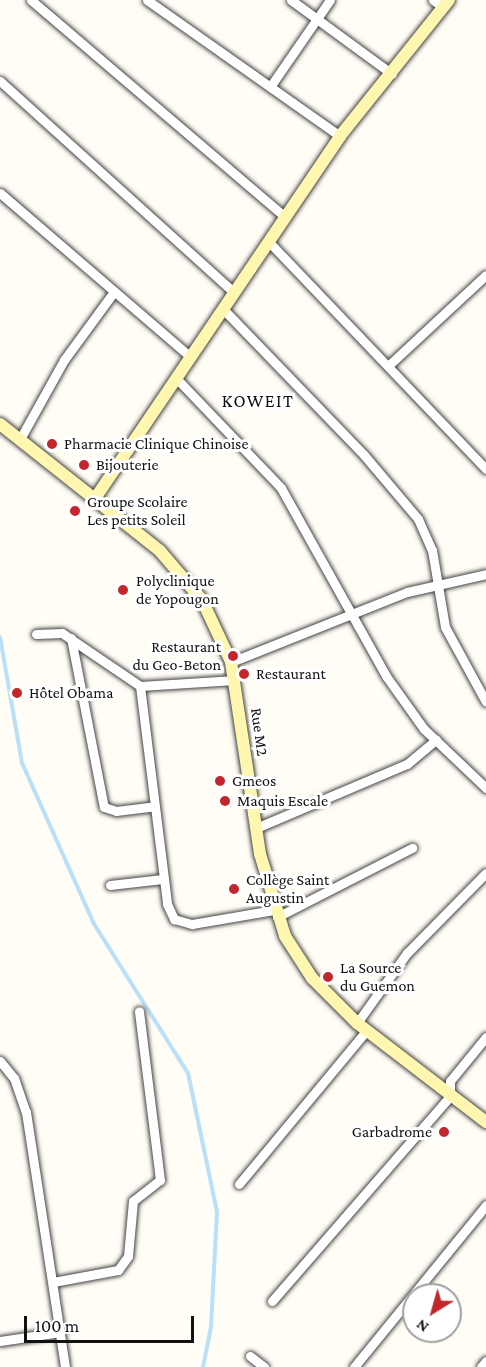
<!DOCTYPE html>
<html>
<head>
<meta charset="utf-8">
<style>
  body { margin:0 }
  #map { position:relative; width:486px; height:1367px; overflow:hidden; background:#fffdf5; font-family:"Crimson Pro",serif }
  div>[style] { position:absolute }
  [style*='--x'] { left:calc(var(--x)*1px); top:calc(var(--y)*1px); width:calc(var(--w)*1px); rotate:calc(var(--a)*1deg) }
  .stream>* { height:4px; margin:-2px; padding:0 2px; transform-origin:2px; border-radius:2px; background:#b9e0f7 }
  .roads { filter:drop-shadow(0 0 2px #444) drop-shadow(0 0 2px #444) }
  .street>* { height:9px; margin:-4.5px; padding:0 4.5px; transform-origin:4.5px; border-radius:4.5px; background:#fff }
  .secondary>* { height:12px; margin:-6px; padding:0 6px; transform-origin:6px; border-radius:6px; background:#fff6b0 }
  .dots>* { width:16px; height:16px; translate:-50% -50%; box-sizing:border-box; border:3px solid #fff; border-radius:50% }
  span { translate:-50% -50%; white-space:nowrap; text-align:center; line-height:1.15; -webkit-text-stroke:6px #fff; paint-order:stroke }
  .poi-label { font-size:16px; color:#111 }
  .left { translate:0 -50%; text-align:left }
  .right { translate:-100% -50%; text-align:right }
  .street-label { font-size:16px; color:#111 }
  .neighbourhood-label { font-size:18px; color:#111; letter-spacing:1.5px }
  .north { position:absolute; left:402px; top:1283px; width:60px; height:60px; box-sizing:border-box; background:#fff; border:2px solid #a0a0a0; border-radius:50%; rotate:217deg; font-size:16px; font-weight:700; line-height:24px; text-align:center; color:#111 }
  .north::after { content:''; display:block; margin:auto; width:21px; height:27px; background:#c4262e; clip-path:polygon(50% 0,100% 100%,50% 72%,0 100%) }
  .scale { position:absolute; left:24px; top:1316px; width:170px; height:27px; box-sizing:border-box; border:3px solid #111; border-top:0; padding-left:8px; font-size:18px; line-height:21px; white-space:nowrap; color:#111; -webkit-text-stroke:4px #fff; paint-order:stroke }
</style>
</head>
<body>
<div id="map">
  <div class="stream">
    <div style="--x:0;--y:637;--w:128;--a:80.1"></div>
    <div style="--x:22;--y:763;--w:176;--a:65.9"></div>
    <div style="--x:94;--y:924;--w:176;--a:57.8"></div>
    <div style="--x:188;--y:1073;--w:142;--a:78.2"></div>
    <div style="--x:217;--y:1212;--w:115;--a:93"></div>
    <div style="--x:211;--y:1327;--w:41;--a:101.3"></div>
  </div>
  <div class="roads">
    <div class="street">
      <div style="--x:31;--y:0;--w:334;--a:40.5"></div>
      <div style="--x:147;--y:0;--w:236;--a:35.2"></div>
      <div style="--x:291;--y:0;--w:125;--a:36.2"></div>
      <div style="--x:433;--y:0;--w:12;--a:35"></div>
      <div style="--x:0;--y:81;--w:316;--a:42.1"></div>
      <div style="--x:272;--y:84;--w:102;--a:-55.4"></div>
      <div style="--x:0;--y:193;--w:252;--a:40.7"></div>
      <div style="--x:269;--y:242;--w:314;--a:46.3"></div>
      <div style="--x:225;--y:311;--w:200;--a:46"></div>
      <div style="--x:364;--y:455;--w:84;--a:49.8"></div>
      <div style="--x:418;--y:519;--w:34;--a:66"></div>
      <div style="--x:432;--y:550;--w:78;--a:80.4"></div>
      <div style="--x:445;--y:627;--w:85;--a:61.3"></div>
      <div style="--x:389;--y:365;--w:132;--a:-42.9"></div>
      <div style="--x:177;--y:379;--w:151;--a:46.3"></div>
      <div style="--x:281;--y:488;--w:215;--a:60.8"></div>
      <div style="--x:386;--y:676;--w:65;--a:54.4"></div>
      <div style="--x:424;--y:729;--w:86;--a:43.6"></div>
      <div style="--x:20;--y:439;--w:90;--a:-60.9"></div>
      <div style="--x:64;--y:360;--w:83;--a:-53.8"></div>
      <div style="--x:36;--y:634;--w:26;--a:-2"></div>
      <div style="--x:62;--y:633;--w:94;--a:34.2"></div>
      <div style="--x:140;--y:686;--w:220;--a:82.9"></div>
      <div style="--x:167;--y:904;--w:17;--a:65"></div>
      <div style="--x:174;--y:919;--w:19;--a:16"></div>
      <div style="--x:192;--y:924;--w:83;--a:-9.7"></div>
      <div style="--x:71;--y:638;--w:172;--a:79"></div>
      <div style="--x:104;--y:807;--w:13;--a:18"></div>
      <div style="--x:116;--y:811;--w:39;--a:-7"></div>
      <div style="--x:231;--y:662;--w:189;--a:-21.7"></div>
      <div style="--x:407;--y:592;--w:81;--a:-12.8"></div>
      <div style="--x:140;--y:686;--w:95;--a:-3.6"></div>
      <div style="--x:256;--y:828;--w:164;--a:-23"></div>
      <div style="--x:407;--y:764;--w:38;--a:-40"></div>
      <div style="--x:110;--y:885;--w:53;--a:-6.5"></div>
      <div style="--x:277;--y:917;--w:152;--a:-27.1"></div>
      <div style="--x:357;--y:1023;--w:86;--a:-54.5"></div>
      <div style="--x:407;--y:953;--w:112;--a:-45.4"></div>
      <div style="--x:0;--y:1061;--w:22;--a:51"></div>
      <div style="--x:14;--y:1078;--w:36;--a:71"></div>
      <div style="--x:26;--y:1112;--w:258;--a:81.3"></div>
      <div style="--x:239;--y:1184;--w:200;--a:-50.3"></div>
      <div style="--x:53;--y:1282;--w:66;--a:-10.5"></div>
      <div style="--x:118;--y:1270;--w:17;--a:-54"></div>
      <div style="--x:128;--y:1256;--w:55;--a:-84.8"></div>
      <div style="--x:133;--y:1201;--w:34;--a:-38"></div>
      <div style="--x:160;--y:1180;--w:170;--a:-97.1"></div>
      <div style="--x:272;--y:1301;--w:271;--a:-49"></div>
      <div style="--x:450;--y:1096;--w:15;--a:-90"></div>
      <div style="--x:450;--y:1081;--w:57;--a:-50.7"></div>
      <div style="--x:0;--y:1341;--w:61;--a:-8.5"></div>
      <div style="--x:250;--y:1356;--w:18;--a:38"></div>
      <div style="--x:354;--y:1367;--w:209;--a:-50.8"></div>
      <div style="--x:481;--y:1367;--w:8;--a:-50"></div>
    </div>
    <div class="secondary">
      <div style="--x:0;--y:424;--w:204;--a:38.4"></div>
      <div style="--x:160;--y:551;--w:65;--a:49.4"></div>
      <div style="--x:202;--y:600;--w:68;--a:64.9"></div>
      <div style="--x:231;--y:662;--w:194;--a:81.4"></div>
      <div style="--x:260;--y:854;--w:86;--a:73"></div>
      <div style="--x:285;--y:936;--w:50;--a:57.3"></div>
      <div style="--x:312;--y:978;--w:64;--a:45"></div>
      <div style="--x:357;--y:1023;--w:163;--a:37.5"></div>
      <div style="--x:96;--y:497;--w:436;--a:-55.9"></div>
      <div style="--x:340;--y:136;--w:174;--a:-51.3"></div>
    </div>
  </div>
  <div class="dots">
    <div style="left:52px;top:444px;background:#c4262e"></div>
    <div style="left:84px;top:465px;background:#c4262e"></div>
    <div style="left:75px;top:511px;background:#c4262e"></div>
    <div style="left:123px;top:590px;background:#c4262e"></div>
    <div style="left:233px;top:656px;background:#c4262e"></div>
    <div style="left:244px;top:674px;background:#c4262e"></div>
    <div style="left:17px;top:693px;background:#c4262e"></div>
    <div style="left:220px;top:781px;background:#c4262e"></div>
    <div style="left:225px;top:801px;background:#c4262e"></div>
    <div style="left:234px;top:889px;background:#c4262e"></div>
    <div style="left:328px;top:977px;background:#c4262e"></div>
    <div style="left:444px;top:1132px;background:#c4262e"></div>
  </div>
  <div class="poi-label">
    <span class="left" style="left:64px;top:444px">Pharmacie Clinique Chinoise</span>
    <span class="left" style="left:96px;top:465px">Bijouterie</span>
    <span class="left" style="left:87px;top:511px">Groupe Scolaire<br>Les petits Soleil</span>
    <span class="left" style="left:136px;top:590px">Polyclinique<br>de Yopougon</span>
    <span class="right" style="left:221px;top:656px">Restaurant<br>du Geo-Beton</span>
    <span class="left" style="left:256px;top:674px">Restaurant</span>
    <span class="left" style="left:29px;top:693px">Hôtel Obama</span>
    <span class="left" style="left:232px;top:781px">Gmeos</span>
    <span class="left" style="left:237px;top:801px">Maquis Escale</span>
    <span class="left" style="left:246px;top:889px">Collège Saint<br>Augustin</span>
    <span class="left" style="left:340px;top:977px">La Source<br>du Guemon</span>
    <span class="right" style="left:432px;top:1132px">Garbadrome</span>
  </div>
  <div class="street-label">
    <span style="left:259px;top:732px;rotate:82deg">Rue M2</span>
  </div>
  <div class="neighbourhood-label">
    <span style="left:258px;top:401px">KOWEIT</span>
  </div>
  <div class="north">N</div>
  <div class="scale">100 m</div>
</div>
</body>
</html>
